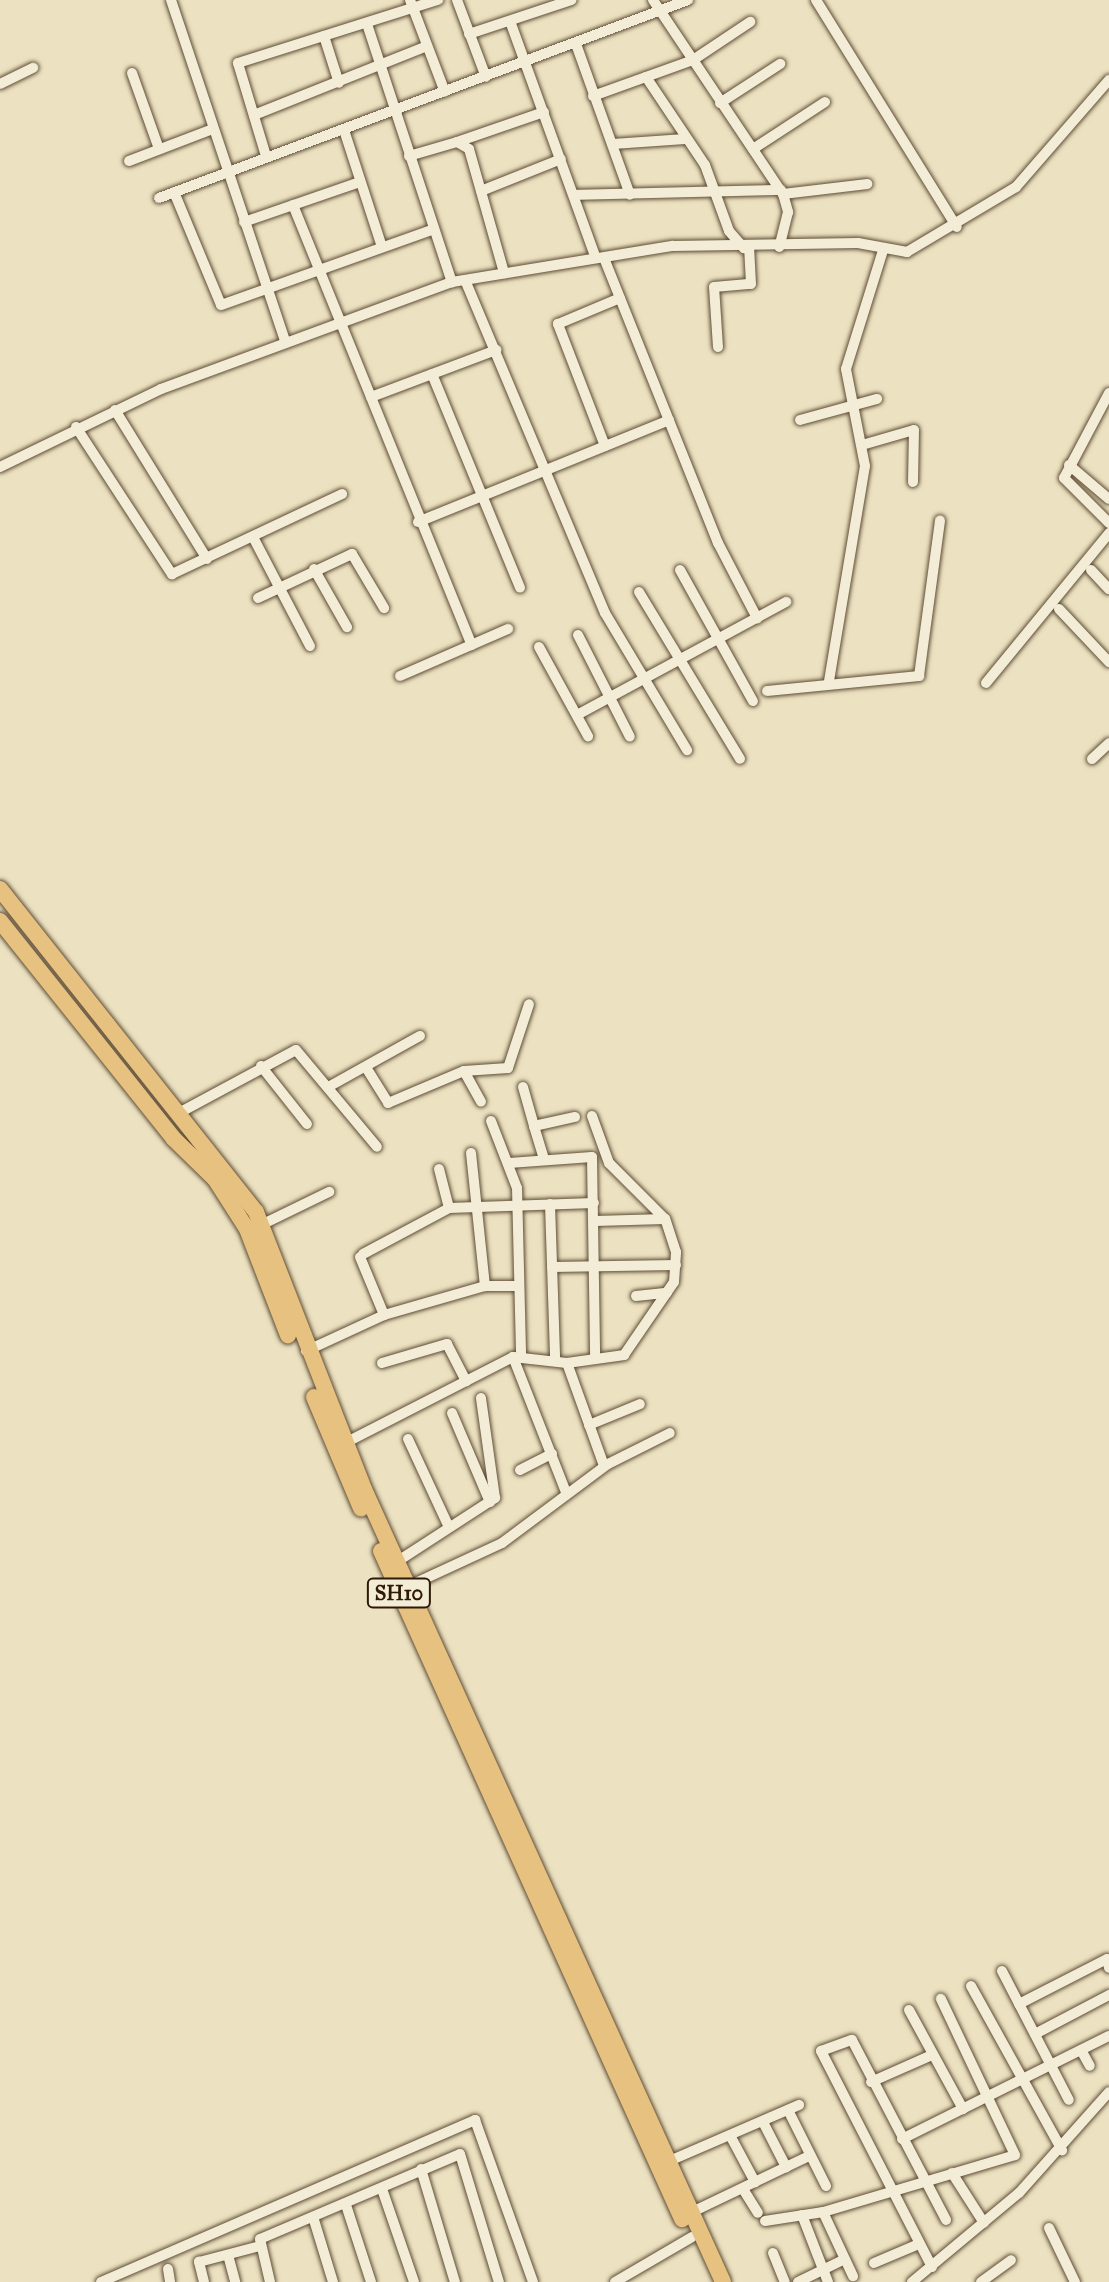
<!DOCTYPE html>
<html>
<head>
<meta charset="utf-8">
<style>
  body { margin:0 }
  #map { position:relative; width:1109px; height:2282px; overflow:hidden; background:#ece2c1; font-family:"IM FELL Great Primer",serif }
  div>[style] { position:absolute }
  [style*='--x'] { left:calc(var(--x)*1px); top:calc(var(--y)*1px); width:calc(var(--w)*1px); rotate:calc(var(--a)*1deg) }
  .roads { filter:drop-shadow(0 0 2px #5e4c35) drop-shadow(0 0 2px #5e4c35) }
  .street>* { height:10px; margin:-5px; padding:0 5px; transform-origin:5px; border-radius:5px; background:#f3ecd7 }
  .primary>* { height:16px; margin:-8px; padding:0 8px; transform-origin:8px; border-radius:8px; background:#e6c180 }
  span { translate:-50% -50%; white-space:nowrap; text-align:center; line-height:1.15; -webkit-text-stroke:6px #f3ecd7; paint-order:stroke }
  .shield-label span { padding:2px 6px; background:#f3ecd7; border:2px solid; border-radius:6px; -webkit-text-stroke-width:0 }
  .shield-label { font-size:20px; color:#2f1a06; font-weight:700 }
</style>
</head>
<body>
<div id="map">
  <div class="roads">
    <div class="street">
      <div style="--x:171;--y:0;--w:359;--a:71.5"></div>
      <div style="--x:410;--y:0;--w:98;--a:69.2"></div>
      <div style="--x:457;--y:0;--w:82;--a:69.4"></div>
      <div style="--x:653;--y:0;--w:234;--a:56.2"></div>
      <div style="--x:783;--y:194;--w:19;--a:74"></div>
      <div style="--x:788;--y:212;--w:36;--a:104"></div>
      <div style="--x:816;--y:0;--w:267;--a:58.2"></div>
      <div style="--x:510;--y:21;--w:252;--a:70.1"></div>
      <div style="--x:367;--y:24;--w:272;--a:71.8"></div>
      <div style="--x:469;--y:34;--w:108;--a:-18.4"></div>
      <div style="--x:324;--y:36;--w:49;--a:72.3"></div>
      <div style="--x:576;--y:44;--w:160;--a:70.3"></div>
      <div style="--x:132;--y:73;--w:81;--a:70.4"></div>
      <div style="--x:646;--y:77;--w:106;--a:56.2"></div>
      <div style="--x:705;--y:165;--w:70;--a:70"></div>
      <div style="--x:729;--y:231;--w:23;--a:49"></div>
      <div style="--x:0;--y:84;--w:37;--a:-26"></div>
      <div style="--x:593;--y:96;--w:106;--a:-19.8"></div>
      <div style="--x:693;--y:60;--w:69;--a:-33.7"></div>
      <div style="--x:720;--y:103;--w:72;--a:-33"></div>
      <div style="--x:254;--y:115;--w:186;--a:-21.7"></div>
      <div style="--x:344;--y:130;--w:123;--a:72"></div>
      <div style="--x:457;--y:142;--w:92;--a:-19"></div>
      <div style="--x:613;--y:144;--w:72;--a:-4"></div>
      <div style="--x:753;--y:149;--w:86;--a:-33.1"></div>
      <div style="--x:266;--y:156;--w:97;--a:-106.8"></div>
      <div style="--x:238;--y:63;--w:210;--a:-17.5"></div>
      <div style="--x:409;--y:156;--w:50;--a:-16.3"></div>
      <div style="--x:457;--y:142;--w:14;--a:30"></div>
      <div style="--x:469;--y:149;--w:129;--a:74.2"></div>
      <div style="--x:129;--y:161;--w:90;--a:-20.9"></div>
      <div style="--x:481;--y:191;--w:86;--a:-21.8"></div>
      <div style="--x:174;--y:192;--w:122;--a:67.4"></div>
      <div style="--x:221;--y:305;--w:226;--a:-19.6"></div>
      <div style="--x:783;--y:194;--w:85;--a:-6.8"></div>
      <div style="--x:575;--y:195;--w:206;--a:-1.4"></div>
      <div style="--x:159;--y:198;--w:565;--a:-20.52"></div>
      <div style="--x:293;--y:205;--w:475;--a:67.9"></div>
      <div style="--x:244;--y:222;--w:123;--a:-19"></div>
      <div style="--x:604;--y:258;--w:307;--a:68.2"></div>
      <div style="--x:718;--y:543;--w:85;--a:62.5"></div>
      <div style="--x:465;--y:280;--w:361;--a:67.2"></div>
      <div style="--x:605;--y:613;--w:160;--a:59.1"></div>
      <div style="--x:718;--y:347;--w:60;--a:-93.8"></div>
      <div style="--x:714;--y:287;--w:37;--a:-5"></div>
      <div style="--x:751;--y:284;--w:36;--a:-93"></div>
      <div style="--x:432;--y:374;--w:231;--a:67.6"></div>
      <div style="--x:1109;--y:393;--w:96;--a:117.9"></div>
      <div style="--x:1064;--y:478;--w:64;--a:45"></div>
      <div style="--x:371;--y:397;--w:134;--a:-20.6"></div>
      <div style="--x:115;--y:410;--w:175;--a:58.3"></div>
      <div style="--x:800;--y:420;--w:80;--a:-15.3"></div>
      <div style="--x:76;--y:427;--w:176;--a:56.9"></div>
      <div style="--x:172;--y:574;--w:188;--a:-25.2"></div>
      <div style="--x:862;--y:445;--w:54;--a:-16.1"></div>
      <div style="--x:914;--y:430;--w:52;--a:91.1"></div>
      <div style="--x:605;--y:446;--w:131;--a:-111.1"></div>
      <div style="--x:558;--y:324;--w:67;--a:-22.8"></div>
      <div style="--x:1069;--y:465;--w:52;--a:40.4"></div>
      <div style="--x:0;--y:467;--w:179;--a:-25.8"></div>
      <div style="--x:161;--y:389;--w:310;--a:-20.2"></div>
      <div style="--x:452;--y:282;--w:224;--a:-9.3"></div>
      <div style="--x:673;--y:246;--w:185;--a:-0.9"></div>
      <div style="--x:858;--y:243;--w:50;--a:10.4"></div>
      <div style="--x:907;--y:252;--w:127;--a:-30.8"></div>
      <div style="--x:1016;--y:187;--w:142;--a:-49"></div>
      <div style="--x:418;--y:522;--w:271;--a:-22.1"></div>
      <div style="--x:253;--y:537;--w:123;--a:62.4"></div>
      <div style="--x:314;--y:569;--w:67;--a:60.4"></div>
      <div style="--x:680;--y:570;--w:150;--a:60.9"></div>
      <div style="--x:1091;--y:570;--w:26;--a:47"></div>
      <div style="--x:639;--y:592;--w:195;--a:58.8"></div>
      <div style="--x:258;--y:598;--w:104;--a:-25.1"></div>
      <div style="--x:352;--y:554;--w:63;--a:59.3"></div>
      <div style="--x:1059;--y:609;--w:73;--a:46.7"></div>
      <div style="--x:578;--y:635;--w:114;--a:63"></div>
      <div style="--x:539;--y:647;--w:102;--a:61.2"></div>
      <div style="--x:400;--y:676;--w:118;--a:-23.5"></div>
      <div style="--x:829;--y:681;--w:218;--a:-80.5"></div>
      <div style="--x:865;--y:466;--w:99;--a:-101.1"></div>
      <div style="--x:846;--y:369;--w:125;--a:-72.7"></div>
      <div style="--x:986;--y:683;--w:194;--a:-50.6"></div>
      <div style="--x:767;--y:691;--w:153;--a:-5.6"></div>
      <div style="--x:919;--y:676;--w:157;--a:-82.3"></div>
      <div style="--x:577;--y:715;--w:238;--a:-28.4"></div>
      <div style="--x:1092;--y:759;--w:23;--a:-43"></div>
      <div style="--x:261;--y:1066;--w:74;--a:51.6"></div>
      <div style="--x:367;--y:1069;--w:40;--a:58"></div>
      <div style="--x:388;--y:1103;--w:82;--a:-22.8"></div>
      <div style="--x:464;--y:1071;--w:35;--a:61"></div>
      <div style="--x:464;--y:1071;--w:44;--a:-3.9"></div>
      <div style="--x:508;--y:1068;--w:67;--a:-71.8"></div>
      <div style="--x:330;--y:1086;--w:103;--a:-29.1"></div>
      <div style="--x:523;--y:1087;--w:41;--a:74.2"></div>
      <div style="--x:177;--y:1114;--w:135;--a:-28.3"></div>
      <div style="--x:296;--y:1050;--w:126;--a:50.1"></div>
      <div style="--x:491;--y:1121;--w:72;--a:68.8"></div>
      <div style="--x:517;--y:1188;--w:168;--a:88.6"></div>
      <div style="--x:471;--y:1153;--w:134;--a:84"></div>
      <div style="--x:485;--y:1286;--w:34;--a:0"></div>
      <div style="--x:544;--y:1159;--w:34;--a:-107"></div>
      <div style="--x:534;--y:1126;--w:42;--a:-12.4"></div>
      <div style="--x:509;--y:1163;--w:83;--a:-4.1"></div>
      <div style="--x:592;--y:1157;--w:198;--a:89.1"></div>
      <div style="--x:439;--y:1169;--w:40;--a:75.6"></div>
      <div style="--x:449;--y:1208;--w:145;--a:-2"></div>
      <div style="--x:550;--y:1204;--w:154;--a:88.1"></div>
      <div style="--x:595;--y:1221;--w:70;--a:-1.6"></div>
      <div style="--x:261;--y:1225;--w:76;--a:-25.9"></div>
      <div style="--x:363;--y:1254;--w:98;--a:-28.1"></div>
      <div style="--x:360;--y:1257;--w:63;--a:67.5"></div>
      <div style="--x:552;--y:1267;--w:124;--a:-0.9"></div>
      <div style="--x:636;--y:1296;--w:31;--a:-6"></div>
      <div style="--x:306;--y:1351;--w:86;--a:-24.8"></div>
      <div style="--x:384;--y:1315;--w:105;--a:-16"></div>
      <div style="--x:513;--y:1357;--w:145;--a:68.6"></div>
      <div style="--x:382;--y:1363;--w:68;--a:-16.3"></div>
      <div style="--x:447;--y:1344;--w:42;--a:62.8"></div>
      <div style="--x:567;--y:1363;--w:109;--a:70.2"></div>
      <div style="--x:452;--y:1413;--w:97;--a:66.9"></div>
      <div style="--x:589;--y:1425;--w:55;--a:-22.4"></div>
      <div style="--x:408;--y:1439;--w:95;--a:65.1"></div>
      <div style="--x:345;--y:1443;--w:189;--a:-27.1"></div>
      <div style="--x:513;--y:1357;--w:54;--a:6.3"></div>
      <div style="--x:567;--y:1363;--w:58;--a:-8"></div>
      <div style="--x:624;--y:1355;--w:88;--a:-55.6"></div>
      <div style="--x:674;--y:1282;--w:30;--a:-86"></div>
      <div style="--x:676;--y:1252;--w:35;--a:-108"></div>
      <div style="--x:665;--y:1219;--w:79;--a:-135"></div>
      <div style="--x:609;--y:1163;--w:50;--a:-109.9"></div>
      <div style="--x:520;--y:1470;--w:36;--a:-27"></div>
      <div style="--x:398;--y:1561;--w:116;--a:-33"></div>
      <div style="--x:495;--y:1498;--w:101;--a:-98"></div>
      <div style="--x:409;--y:1586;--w:102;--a:-24.8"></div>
      <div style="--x:502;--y:1543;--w:132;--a:-36.7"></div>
      <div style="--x:608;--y:1464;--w:69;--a:-26.6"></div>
      <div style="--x:1002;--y:1971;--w:145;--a:62.6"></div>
      <div style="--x:971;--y:1986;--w:188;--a:61"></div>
      <div style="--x:1019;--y:2004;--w:99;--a:-27.1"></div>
      <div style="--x:1107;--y:1959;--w:9;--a:77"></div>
      <div style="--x:909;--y:2010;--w:113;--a:61.4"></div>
      <div style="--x:1035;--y:2034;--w:84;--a:-27.8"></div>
      <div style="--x:1081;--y:2050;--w:18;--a:61"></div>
      <div style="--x:871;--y:2082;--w:67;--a:-23.9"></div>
      <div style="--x:788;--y:2110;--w:85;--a:63.4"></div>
      <div style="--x:763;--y:2122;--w:51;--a:62.9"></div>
      <div style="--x:732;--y:2139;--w:49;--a:61.9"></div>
      <div style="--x:902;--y:2139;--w:231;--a:-26.5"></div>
      <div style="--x:667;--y:2162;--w:144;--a:-23.4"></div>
      <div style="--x:421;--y:2169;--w:118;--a:73.3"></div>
      <div style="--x:952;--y:2173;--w:59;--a:57.4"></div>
      <div style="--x:382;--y:2189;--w:98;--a:71"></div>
      <div style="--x:743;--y:2189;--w:28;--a:58"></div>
      <div style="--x:346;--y:2205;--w:81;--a:72"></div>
      <div style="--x:823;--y:2212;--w:71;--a:64.9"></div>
      <div style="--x:690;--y:2213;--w:132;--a:-25.6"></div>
      <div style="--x:802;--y:2215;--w:72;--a:68.8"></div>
      <div style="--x:314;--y:2220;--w:65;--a:73"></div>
      <div style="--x:765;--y:2221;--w:59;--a:-8.8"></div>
      <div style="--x:823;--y:2212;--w:200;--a:-16.5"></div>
      <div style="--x:1015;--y:2155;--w:173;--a:-115.4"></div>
      <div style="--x:1049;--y:2228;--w:60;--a:64.3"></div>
      <div style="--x:773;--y:2253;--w:31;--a:68"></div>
      <div style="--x:228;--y:2255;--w:28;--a:75"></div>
      <div style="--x:874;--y:2263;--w:49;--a:-22.9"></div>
      <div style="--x:932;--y:2267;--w:243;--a:-117.2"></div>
      <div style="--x:821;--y:2051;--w:33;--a:-20"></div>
      <div style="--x:852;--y:2040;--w:203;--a:62.4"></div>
      <div style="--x:168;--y:2269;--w:13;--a:81"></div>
      <div style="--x:101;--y:2282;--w:408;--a:-23.4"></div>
      <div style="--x:475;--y:2120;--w:172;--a:70.3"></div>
      <div style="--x:204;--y:2282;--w:21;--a:-104"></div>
      <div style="--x:199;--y:2262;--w:63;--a:-14.7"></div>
      <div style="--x:270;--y:2282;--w:44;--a:-103.1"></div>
      <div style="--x:260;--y:2239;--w:217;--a:-23"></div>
      <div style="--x:460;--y:2154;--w:134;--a:73.1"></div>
      <div style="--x:615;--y:2282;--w:89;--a:-30.3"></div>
      <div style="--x:798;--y:2282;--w:52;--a:-26.1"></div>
      <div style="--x:912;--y:2282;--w:139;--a:-39.8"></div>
      <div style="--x:1019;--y:2193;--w:135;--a:-48.3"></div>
      <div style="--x:981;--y:2282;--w:37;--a:-36"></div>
    </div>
    <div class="primary">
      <div style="--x:0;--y:889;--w:412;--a:51.6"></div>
      <div style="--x:256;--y:1212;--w:297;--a:68.7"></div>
      <div style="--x:364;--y:1489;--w:870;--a:65.64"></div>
      <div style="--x:0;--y:921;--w:278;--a:51.4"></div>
      <div style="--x:173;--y:1138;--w:59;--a:44.3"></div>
      <div style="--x:215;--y:1179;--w:59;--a:57.4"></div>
      <div style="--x:247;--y:1229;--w:114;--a:68.9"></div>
      <div style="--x:314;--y:1397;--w:121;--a:67.1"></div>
      <div style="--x:381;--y:1551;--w:733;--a:65.74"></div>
    </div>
  </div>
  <div class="shield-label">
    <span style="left:399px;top:1593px">SH10</span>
  </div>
</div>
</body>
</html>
